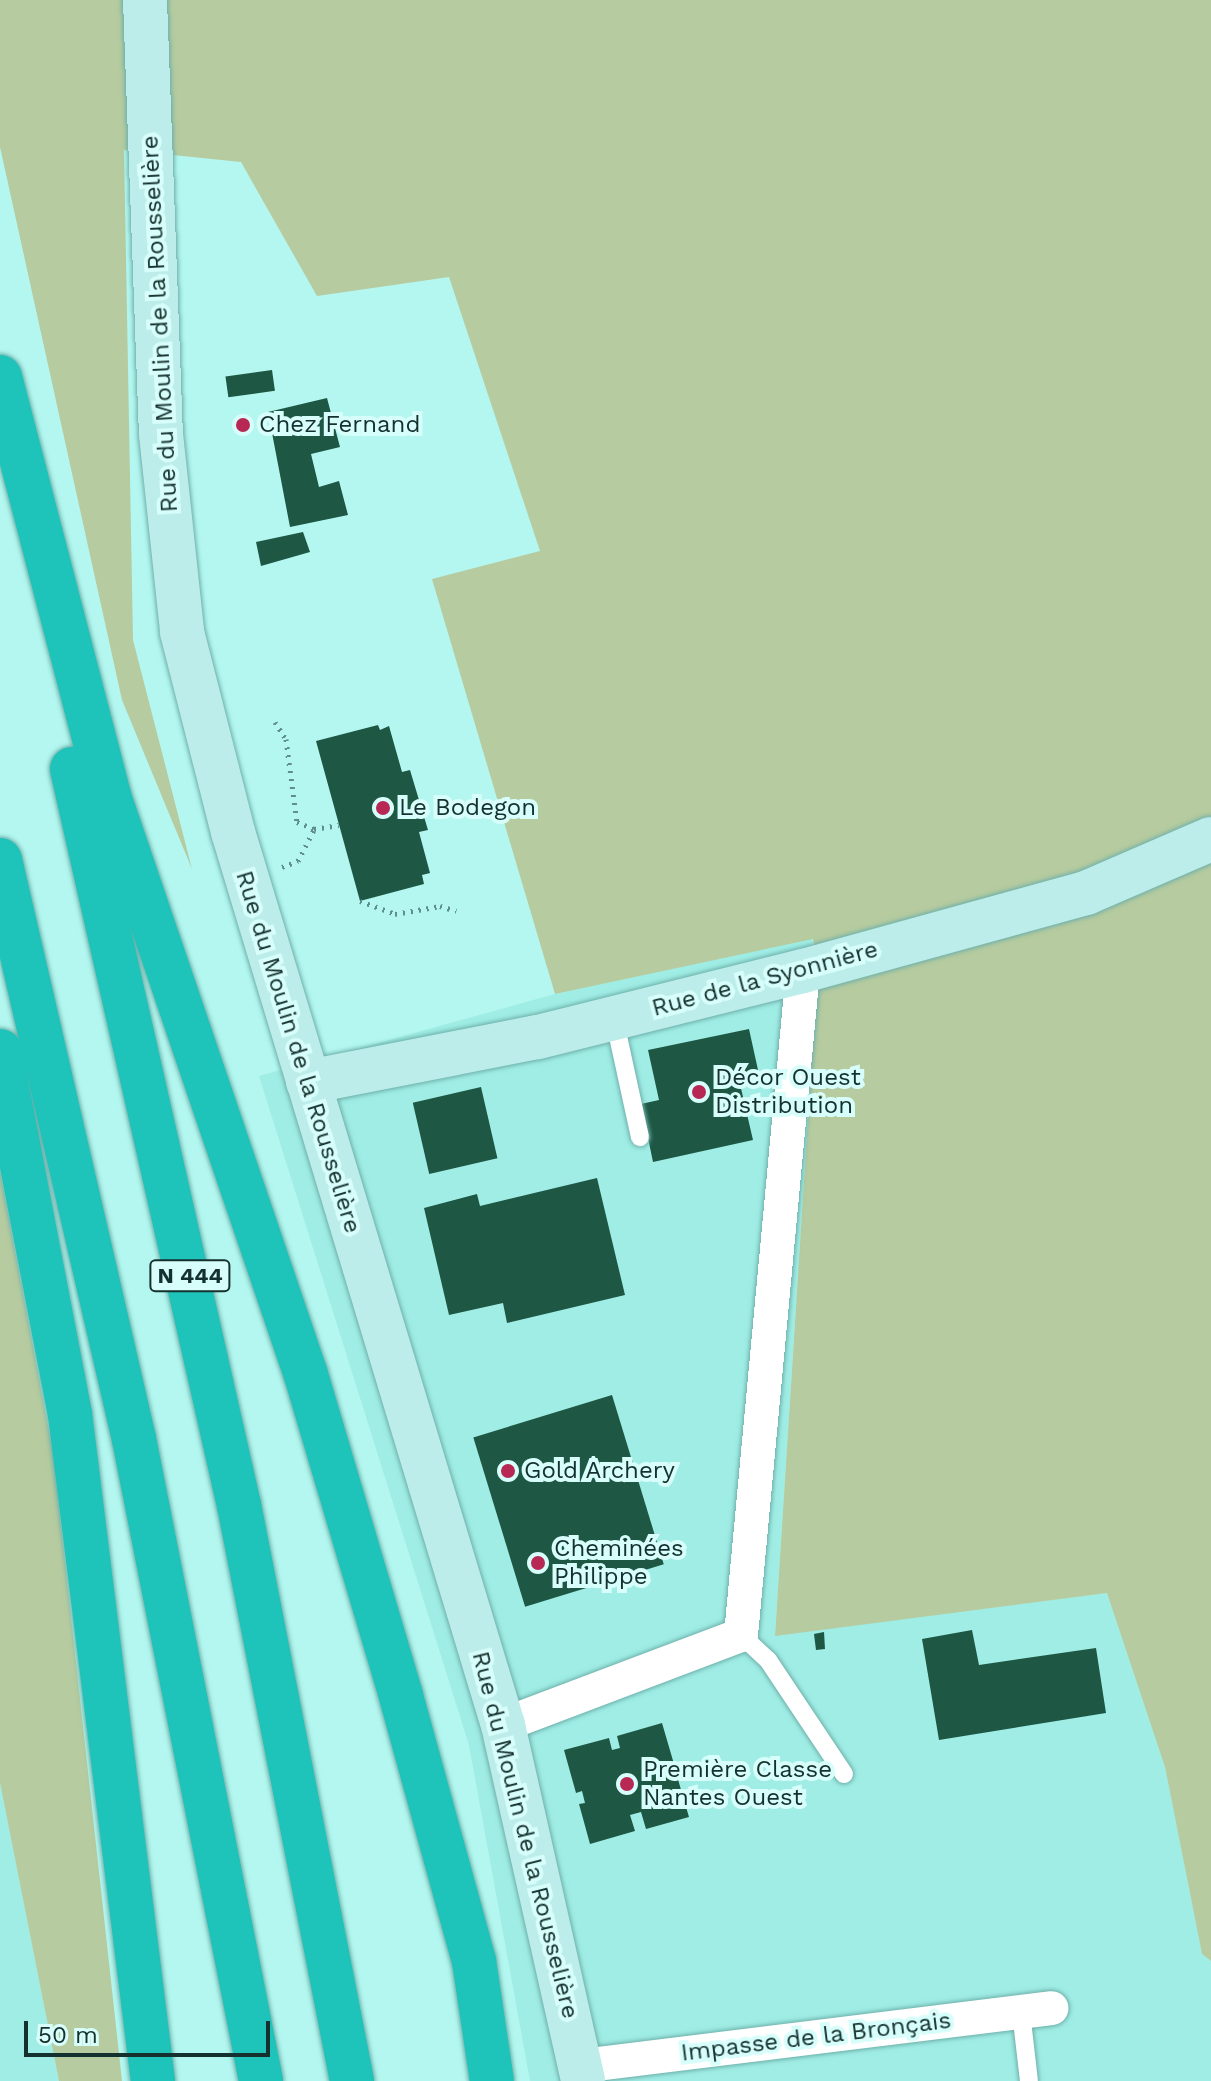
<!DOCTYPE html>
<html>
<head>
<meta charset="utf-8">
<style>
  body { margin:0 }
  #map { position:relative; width:1211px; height:2081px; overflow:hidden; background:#b3f7f0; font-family:"Work Sans",sans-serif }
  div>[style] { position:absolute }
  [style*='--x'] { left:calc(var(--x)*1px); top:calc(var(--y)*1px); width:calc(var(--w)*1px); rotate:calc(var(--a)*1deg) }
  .built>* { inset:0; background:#9fede5 }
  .green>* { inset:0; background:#b6cb9f }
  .building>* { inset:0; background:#1e5744; transform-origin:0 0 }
  .path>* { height:5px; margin-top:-2.5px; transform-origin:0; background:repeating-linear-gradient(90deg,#608f8b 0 2px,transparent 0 8px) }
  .roads { filter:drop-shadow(0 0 2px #6eb0aa) drop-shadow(0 0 2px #6eb0aa) }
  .lane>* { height:18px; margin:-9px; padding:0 9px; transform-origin:9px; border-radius:9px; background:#fff }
  .street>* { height:34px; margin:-17px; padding:0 17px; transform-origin:17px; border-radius:17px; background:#fff }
  .secondary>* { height:44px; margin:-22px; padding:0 22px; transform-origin:22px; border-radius:22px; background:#bcedea }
  .highway>* { height:44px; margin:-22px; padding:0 22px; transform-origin:22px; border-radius:22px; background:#1ec3b9 }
  .dots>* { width:22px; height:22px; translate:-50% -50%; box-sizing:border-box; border:4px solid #d7fefa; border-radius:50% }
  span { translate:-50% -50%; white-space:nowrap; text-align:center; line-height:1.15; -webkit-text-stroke:8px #d7fefa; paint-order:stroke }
  .shield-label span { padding:2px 6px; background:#d7fefa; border:2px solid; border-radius:6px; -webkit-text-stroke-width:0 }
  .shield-label { font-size:22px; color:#15312f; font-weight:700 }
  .street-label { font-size:24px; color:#15312f }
  .poi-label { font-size:24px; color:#15312f }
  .left { translate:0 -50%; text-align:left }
  .scale { position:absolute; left:24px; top:2021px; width:246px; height:36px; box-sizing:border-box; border:4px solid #15312f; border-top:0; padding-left:10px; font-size:24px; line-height:28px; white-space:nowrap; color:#15312f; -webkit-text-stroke:6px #d7fefa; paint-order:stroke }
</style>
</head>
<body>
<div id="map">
  <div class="built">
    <div style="clip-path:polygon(812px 938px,817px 977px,775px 1635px,1107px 1593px,1165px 1767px,1202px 1954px,1211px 1961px,1211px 2081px,530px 2081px,469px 1745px,259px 1076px,555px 994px)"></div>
    <div style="clip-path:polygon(0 1783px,3px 1798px,59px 2081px,0 2081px)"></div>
  </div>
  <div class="green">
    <div style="clip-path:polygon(0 0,1211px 0,1211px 1961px,1202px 1954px,1165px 1767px,1107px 1593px,775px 1636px,817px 977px,813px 939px,555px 994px,432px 579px,540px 551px,449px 277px,317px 296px,241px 162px,124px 150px,133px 640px,192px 869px,122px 700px,0 147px)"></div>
    <div style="clip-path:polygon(0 1171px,53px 1453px,122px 2081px,59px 2081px,0 1783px)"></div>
  </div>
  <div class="building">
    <div style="left:272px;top:370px;width:21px;height:47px;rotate:82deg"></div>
    <div style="clip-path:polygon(327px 398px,340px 447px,311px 454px,319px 487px,339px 481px,348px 515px,290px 527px,268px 412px)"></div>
    <div style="clip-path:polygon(303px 532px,310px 552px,261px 566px,256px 542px)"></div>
    <div style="clip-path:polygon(378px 725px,380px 730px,389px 726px,402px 772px,410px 770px,428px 830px,419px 832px,430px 873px,422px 875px,424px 884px,360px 901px,316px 741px)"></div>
    <div style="clip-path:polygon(749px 1029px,760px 1079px,740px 1084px,753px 1140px,653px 1162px,641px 1104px,659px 1100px,648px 1050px)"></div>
    <div style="left:481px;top:1087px;width:73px;height:70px;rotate:77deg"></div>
    <div style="clip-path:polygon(597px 1178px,625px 1295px,507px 1323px,503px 1303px,449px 1315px,424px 1208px,477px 1194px,480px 1206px)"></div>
    <div style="left:612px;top:1395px;width:177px;height:145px;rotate:73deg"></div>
    <div style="clip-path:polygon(972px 1630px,979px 1665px,1096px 1648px,1106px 1713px,939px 1740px,922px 1639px)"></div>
    <div style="clip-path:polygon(824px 1632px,825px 1649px,816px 1650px,814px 1634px)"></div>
    <div style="clip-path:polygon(662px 1723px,674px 1764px,667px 1766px,671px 1778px,677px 1776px,689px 1817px,646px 1829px,641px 1812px,630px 1815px,635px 1831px,590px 1844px,579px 1804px,585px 1803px,582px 1791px,576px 1793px,564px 1750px,609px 1738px,612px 1750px,620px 1748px,617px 1736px)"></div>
  </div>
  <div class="path">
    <div style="--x:275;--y:722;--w:20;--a:57"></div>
    <div style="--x:286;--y:739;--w:84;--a:82.5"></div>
    <div style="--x:297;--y:822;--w:18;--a:22"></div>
    <div style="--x:314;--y:829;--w:25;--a:-9"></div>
    <div style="--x:282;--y:867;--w:17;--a:-21"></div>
    <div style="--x:298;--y:861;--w:36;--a:-63"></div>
    <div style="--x:360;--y:901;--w:37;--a:20"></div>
    <div style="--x:395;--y:914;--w:46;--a:-10.1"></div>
    <div style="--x:440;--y:906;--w:17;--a:17"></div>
  </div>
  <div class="roads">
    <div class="lane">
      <div style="--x:614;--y:1018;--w:122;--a:77.7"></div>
      <div style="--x:741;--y:1635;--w:37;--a:43"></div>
      <div style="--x:768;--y:1660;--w:137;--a:56.3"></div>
      <div style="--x:1021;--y:2012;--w:69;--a:83.4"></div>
    </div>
    <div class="street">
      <div style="--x:503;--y:1725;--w:254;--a:-20.7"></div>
      <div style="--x:741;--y:1635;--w:667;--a:-84.67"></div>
      <div style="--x:581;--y:2066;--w:474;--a:-7"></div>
    </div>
    <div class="secondary">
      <div style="--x:145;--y:0;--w:434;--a:87.9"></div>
      <div style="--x:161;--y:434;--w:199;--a:83.9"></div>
      <div style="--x:182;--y:632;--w:206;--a:75.7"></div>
      <div style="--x:233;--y:832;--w:933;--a:73.18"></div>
      <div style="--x:503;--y:1725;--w:365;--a:77.3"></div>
      <div style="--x:308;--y:1082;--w:234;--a:-11.1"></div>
      <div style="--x:538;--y:1037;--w:273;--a:-14"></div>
      <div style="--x:803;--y:971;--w:294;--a:-15.4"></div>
      <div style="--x:1086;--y:893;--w:136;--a:-23.4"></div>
    </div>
    <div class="highway">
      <div style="--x:0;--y:377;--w:433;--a:75.4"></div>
      <div style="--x:109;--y:796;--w:612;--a:71.21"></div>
      <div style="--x:306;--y:1375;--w:335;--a:73.5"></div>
      <div style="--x:401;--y:1696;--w:275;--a:74.6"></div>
      <div style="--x:474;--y:1961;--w:121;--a:81.5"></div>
      <div style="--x:72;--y:769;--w:755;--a:77.22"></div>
      <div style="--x:239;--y:1505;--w:587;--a:78.9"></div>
      <div style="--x:0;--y:860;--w:594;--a:76.97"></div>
      <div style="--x:134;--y:1439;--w:654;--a:78.81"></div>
      <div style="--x:0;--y:1051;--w:370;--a:79.1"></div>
      <div style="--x:70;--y:1414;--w:672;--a:82.91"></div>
    </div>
  </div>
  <div class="dots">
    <div style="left:243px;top:425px;background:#b72855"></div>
    <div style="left:383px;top:808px;background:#b72855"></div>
    <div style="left:699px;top:1092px;background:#b72855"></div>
    <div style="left:508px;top:1471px;background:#b72855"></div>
    <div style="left:538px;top:1563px;background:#b72855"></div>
    <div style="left:627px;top:1784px;background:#b72855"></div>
  </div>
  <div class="shield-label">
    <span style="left:190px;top:1276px">N 444</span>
  </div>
  <div class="street-label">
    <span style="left:160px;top:324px;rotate:-93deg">Rue du Moulin de la Rousselière</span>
    <span style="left:765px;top:979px;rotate:-15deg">Rue de la Syonnière</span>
    <span style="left:298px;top:1052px;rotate:73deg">Rue du Moulin de la Rousselière</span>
    <span style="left:525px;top:1835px;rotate:76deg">Rue du Moulin de la Rousselière</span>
    <span style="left:816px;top:2037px;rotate:-7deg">Impasse de la Bronçais</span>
  </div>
  <div class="poi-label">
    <span class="left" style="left:259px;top:425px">Chez Fernand</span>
    <span class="left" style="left:399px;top:808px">Le Bodegon</span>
    <span class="left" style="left:715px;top:1092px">Décor Ouest<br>Distribution</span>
    <span class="left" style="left:524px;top:1471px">Gold Archery</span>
    <span class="left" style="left:554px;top:1563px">Cheminées<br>Philippe</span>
    <span class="left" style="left:643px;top:1784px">Première Classe<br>Nantes Ouest</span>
  </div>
  <div class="scale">50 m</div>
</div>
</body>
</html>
